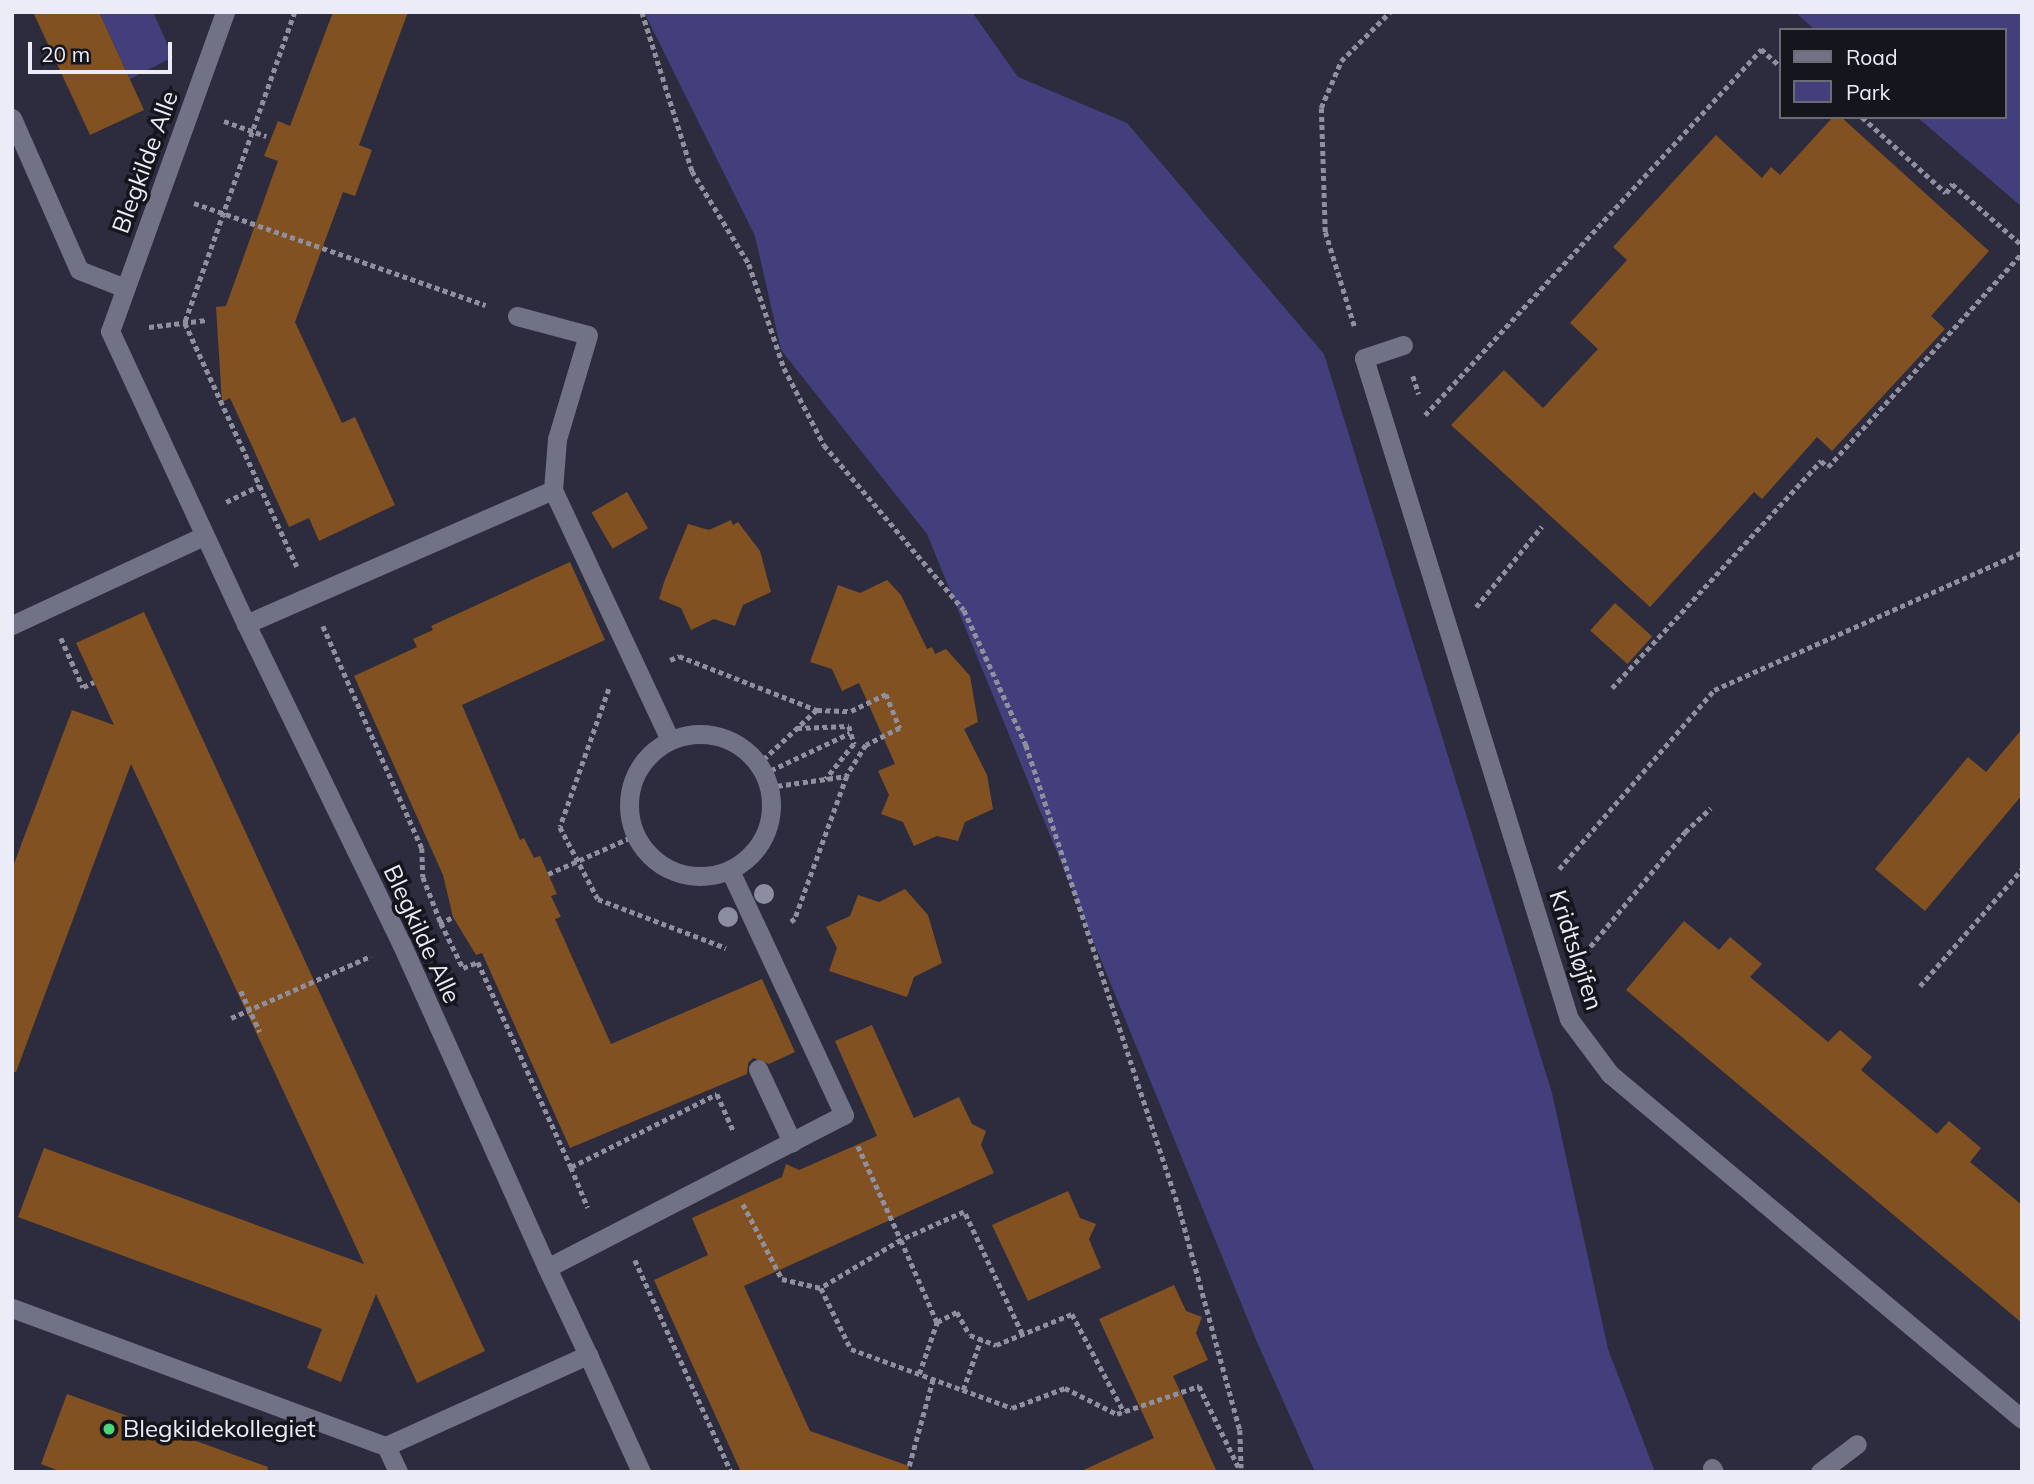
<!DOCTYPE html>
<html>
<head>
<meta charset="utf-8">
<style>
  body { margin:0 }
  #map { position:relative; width:2034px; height:1484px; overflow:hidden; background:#2c2c3e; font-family:Mulish,sans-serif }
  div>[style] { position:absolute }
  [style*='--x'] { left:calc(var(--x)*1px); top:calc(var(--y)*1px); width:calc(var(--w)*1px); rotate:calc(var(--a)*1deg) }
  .green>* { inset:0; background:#423f7c }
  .building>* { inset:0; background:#825121; transform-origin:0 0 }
  .path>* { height:4.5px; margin-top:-2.25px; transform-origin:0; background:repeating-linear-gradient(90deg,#8f8f9e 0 5px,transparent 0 8.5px) }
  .service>* { height:19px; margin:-9.5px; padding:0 9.5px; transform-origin:9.5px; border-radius:9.5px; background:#717286 }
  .minor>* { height:19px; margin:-9.5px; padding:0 9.5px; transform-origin:9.5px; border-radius:9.5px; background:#717286 }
  .minor>.ring { margin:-9.5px; padding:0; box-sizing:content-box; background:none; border:19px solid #717286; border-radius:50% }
  .trees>* { width:20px; height:20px; margin:-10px; border-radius:50%; background:#8c8da1 }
  .dots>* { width:19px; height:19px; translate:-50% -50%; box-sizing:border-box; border:4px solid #15151d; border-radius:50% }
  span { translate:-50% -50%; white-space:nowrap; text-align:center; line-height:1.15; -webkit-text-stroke:7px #15151d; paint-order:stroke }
  .street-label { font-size:24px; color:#ebecf7 }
  .poi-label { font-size:24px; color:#ebecf7 }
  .left { translate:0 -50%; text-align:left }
  .frame { position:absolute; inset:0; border:14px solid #ebecf7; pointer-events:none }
  .legend { position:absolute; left:1779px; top:28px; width:228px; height:91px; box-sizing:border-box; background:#15151d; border:2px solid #6b6b74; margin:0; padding:9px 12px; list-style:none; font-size:21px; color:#ebecf7 }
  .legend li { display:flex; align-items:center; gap:14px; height:35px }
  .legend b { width:35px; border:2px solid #6b6b74 }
  .scale { position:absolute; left:28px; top:42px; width:144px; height:32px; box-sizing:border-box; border:4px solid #ebecf7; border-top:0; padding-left:9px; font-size:21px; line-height:24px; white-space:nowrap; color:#ebecf7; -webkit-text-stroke:5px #15151d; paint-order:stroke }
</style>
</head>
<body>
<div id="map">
  <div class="green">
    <div style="clip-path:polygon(99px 12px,153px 12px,173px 57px,130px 79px)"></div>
    <div style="clip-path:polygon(644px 12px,972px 12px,1018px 77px,1127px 123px,1324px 354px,1552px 1093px,1608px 1349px,1655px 1472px,1315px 1472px,1257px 1342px,927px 534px,781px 350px,755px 236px)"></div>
    <div style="clip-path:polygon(1795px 12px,2022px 12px,2022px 207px,1917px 117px,2004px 117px,2004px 30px,1815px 30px)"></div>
  </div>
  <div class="building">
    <div style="clip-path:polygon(33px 12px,99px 12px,144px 110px,90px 135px)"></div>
    <div style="clip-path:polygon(333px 12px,408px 12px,359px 145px,372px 150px,355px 196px,343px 192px,295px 322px,342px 423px,355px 417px,395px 505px,319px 541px,309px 518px,289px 527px,230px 398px,222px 402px,216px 307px,226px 306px,278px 161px,264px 156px,278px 121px,290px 126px)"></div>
    <div style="clip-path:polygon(1833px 117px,1841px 117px,1989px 251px,1931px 316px,1945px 329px,1832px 451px,1817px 437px,1762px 499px,1754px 492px,1650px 607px,1451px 425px,1504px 370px,1543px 408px,1598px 349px,1570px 323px,1627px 260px,1613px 247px,1716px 135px,1762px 178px,1771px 167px,1780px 175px)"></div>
    <div style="left:627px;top:492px;width:42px;height:41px;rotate:60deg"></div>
    <div style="clip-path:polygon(731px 520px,733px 525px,738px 522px,760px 551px,771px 592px,743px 605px,735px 626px,714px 619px,691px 630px,681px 608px,659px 599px,664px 582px,688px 524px,709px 530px)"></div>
    <div style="clip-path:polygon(570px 562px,605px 640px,462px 705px,520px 840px,524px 838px,534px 858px,540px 856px,557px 894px,551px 896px,561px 917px,555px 919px,611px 1044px,762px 979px,795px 1052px,769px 1064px,753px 1058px,748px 1063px,747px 1074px,570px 1148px,482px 953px,476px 955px,453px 917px,443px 875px,354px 676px,417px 647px,413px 639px,433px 630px,431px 626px)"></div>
    <div style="clip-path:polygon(887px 580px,901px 595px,927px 649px,932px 647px,935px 654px,946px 649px,970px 676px,978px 722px,964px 729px,987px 775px,993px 809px,965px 822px,958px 841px,937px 836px,914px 846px,903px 822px,881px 814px,889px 795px,878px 771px,895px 764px,859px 683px,842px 691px,832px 669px,810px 662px,838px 585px,860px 593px)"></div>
    <div style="left:1615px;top:603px;width:50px;height:37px;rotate:42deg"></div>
    <div style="clip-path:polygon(144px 612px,485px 1351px,417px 1383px,376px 1294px,341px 1382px,307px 1368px,322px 1329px,18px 1217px,44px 1148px,364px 1264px,131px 764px,16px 1072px,12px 1072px,12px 869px,72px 710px,114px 725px,76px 643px)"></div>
    <div style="clip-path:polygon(2022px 729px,2022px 795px,1925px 911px,1875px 869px,1968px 757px,1986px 772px)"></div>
    <div style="clip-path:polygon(905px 889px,928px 915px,942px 963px,914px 977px,907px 997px,829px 971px,837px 948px,826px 927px,850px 916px,858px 895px,879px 902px)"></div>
    <div style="clip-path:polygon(1684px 921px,1719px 950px,1730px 937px,1762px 964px,1750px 977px,1828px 1042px,1840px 1030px,1872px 1057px,1861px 1070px,1937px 1134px,1949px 1121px,1981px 1148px,1970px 1162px,2022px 1205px,2022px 1323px,1626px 990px)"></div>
    <div style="clip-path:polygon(872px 1025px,914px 1118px,959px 1097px,972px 1124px,986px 1131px,981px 1145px,994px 1173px,744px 1286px,810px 1431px,909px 1466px,908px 1472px,741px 1472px,654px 1280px,708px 1255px,692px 1218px,782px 1177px,786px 1164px,799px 1170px,877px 1136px,835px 1041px)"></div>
    <div style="clip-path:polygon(1068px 1191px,1080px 1218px,1096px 1224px,1089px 1239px,1101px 1268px,1028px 1301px,992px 1225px)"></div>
    <div style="clip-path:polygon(1174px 1285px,1186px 1311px,1202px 1317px,1196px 1333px,1208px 1360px,1173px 1376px,1217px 1472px,1079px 1472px,1154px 1438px,1099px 1319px)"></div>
    <div style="clip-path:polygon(67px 1394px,268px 1467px,267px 1472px,62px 1472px,41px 1464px)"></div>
  </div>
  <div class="path">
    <div style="--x:295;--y:12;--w:330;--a:109.5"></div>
    <div style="--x:185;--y:323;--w:268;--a:65.3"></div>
    <div style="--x:642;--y:12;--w:167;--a:72.5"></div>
    <div style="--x:692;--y:171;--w:109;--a:58.5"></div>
    <div style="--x:749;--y:264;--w:110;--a:71.4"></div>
    <div style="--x:784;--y:368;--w:87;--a:62.5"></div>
    <div style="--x:824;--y:445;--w:216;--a:49.7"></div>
    <div style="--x:964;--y:610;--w:149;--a:65.3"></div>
    <div style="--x:1026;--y:745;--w:491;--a:71.7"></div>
    <div style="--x:1180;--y:1211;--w:227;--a:74.7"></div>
    <div style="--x:1240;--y:1430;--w:38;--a:88"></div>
    <div style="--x:1862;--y:117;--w:113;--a:42.1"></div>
    <div style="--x:1946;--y:193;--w:11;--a:-56"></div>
    <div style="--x:1952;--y:184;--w:93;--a:41.1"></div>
    <div style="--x:224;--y:121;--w:45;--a:19.7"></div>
    <div style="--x:194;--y:203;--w:309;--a:19.3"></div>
    <div style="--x:1354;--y:326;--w:98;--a:-107.1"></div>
    <div style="--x:1325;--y:232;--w:124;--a:-91.8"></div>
    <div style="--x:1321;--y:108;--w:51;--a:-66.9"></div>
    <div style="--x:1341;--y:61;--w:69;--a:-45"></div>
    <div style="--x:149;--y:327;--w:58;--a:-6.9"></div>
    <div style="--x:1413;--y:376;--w:19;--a:72"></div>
    <div style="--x:1425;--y:415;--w:497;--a:-47.4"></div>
    <div style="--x:1761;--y:49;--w:25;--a:42"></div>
    <div style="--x:226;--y:502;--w:37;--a:-26"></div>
    <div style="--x:1476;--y:607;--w:104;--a:-50.8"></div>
    <div style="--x:323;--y:626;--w:243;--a:66"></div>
    <div style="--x:422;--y:848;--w:29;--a:88"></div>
    <div style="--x:423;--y:877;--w:49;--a:68.6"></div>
    <div style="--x:441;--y:923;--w:50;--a:63.9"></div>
    <div style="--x:463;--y:968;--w:16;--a:-22"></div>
    <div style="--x:478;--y:962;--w:225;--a:65.6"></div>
    <div style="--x:571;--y:1167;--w:163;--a:-26.6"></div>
    <div style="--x:717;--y:1094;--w:42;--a:65.9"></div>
    <div style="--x:61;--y:638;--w:54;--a:65.8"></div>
    <div style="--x:83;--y:687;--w:12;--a:-24"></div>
    <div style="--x:670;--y:660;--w:10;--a:-24"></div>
    <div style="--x:679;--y:656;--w:148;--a:21.4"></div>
    <div style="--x:817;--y:710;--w:79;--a:137"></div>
    <div style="--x:1612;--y:688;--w:309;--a:-47.4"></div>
    <div style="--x:1821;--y:461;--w:9;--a:41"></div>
    <div style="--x:1828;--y:467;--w:289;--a:-47.8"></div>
    <div style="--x:609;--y:689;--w:146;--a:109.5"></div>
    <div style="--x:560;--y:827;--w:81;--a:62.2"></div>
    <div style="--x:598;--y:899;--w:137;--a:20.9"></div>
    <div style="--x:817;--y:710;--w:34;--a:2"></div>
    <div style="--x:851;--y:711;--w:39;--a:-26"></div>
    <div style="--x:886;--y:694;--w:37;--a:68"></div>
    <div style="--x:900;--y:728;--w:38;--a:153"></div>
    <div style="--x:866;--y:745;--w:36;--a:122"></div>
    <div style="--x:797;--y:728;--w:52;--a:-2.2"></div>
    <div style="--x:849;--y:726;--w:19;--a:74"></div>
    <div style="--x:854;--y:744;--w:45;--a:128.7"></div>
    <div style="--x:763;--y:774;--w:96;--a:-25.2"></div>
    <div style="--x:769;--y:787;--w:79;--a:-8"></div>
    <div style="--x:847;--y:776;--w:152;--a:110"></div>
    <div style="--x:795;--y:919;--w:5;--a:143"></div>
    <div style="--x:1559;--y:869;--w:237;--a:-49.1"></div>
    <div style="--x:1714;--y:690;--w:338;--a:-24.1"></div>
    <div style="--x:548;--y:874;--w:94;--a:-23.8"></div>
    <div style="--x:439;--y:924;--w:16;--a:-27"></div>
    <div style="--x:1585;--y:953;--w:157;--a:-50.4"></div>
    <div style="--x:1685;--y:832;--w:35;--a:-43"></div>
    <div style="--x:1920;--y:986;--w:155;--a:-48.9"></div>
    <div style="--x:241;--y:991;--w:45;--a:65.1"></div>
    <div style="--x:231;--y:1018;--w:153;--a:-23.9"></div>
    <div style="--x:858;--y:1146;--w:103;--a:65.4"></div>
    <div style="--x:901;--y:1240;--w:93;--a:149"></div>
    <div style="--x:821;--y:1288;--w:68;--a:63.8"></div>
    <div style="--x:851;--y:1349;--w:171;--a:20.1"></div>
    <div style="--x:1012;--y:1408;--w:57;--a:-20.7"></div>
    <div style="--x:1065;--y:1388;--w:58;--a:26.6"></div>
    <div style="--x:1117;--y:1414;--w:87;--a:-18.9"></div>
    <div style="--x:1199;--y:1386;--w:96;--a:64"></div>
    <div style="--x:571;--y:1167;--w:44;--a:67.5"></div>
    <div style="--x:743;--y:1204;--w:85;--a:62.5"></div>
    <div style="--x:782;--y:1279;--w:40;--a:13"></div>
    <div style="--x:635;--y:1260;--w:233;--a:65.6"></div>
    <div style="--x:1022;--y:1334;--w:135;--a:-115.4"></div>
    <div style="--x:964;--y:1212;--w:69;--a:156"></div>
    <div style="--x:901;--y:1240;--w:90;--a:66.3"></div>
    <div style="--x:937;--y:1322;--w:22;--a:-27"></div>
    <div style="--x:957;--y:1312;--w:26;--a:61"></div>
    <div style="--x:970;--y:1335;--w:28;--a:21"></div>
    <div style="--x:996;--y:1345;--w:82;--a:-22.2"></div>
    <div style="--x:1072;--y:1314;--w:111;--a:62"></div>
    <div style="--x:919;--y:1374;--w:55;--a:-70.9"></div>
    <div style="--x:963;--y:1390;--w:54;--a:-70.6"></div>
    <div style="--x:909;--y:1466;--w:90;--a:-74.6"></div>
  </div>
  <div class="service">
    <div style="--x:517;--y:316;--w:73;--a:15"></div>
    <div style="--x:588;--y:335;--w:109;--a:106.6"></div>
    <div style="--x:557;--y:439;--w:51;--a:94.5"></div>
    <div style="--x:758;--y:1069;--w:81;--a:65"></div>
  </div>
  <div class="minor">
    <div style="--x:225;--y:12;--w:339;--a:109.8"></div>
    <div style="--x:110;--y:331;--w:323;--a:65.1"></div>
    <div style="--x:246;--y:624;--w:335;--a:-23.6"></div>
    <div style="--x:553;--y:490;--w:276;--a:64.9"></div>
    <div style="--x:12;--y:118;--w:166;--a:66.2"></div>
    <div style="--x:79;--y:270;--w:49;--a:21.4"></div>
    <div style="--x:1403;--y:345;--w:41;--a:161.6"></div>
    <div style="--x:1364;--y:358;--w:692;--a:72.77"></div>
    <div style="--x:1569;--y:1019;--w:69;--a:53.3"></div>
    <div style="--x:1610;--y:1074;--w:537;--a:39.94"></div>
    <div style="--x:246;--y:624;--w:355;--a:64.1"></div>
    <div style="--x:401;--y:943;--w:356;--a:65.8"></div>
    <div style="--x:12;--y:625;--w:212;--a:-24.9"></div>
    <div class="ring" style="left:629px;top:734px;width:123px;height:123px"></div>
    <div style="--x:12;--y:1308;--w:399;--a:20.3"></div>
    <div style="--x:386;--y:1446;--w:29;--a:65"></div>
    <div style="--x:588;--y:1355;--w:96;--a:-115.2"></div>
    <div style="--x:547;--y:1268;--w:334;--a:-27.3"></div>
    <div style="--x:844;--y:1115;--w:270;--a:-115"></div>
    <div style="--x:386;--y:1446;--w:222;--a:-24.3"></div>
    <div style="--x:588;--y:1355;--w:128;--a:65.6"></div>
    <div style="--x:1712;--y:1468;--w:4;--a:63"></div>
    <div style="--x:1820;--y:1472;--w:46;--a:-37.1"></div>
  </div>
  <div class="trees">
    <div style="left:764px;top:894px"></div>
    <div style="left:728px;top:917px"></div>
  </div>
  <div class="dots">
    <div style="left:109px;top:1429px;background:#4cd676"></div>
  </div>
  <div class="street-label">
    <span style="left:145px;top:162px;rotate:-70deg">Blegkilde Alle</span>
    <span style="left:422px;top:934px;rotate:65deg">Blegkilde Alle</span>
    <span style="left:1576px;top:950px;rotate:72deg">Kridtsløjfen</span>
  </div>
  <div class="poi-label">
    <span class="left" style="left:123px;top:1429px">Blegkildekollegiet</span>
  </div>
  <div class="frame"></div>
  <ul class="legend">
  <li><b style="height:9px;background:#717286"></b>Road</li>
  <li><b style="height:19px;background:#423f7c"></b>Park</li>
  </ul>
  <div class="scale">20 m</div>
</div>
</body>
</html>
